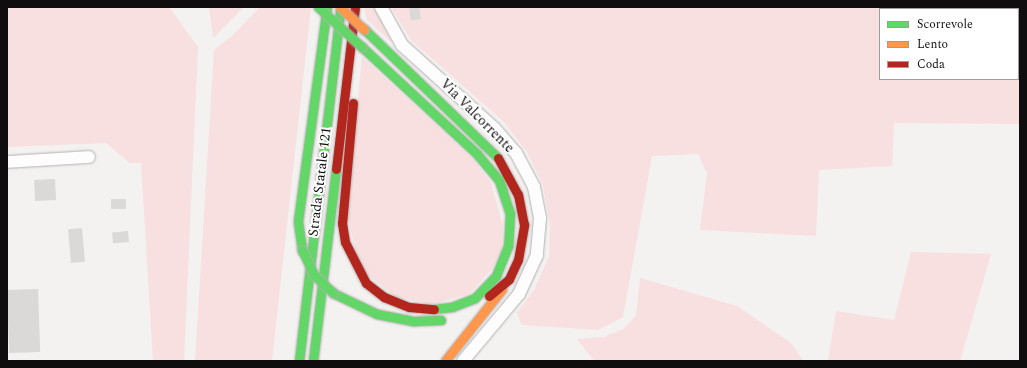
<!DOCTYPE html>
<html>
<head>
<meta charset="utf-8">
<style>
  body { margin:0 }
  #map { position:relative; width:1027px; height:368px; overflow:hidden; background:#f4f1f1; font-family:Spectral,serif }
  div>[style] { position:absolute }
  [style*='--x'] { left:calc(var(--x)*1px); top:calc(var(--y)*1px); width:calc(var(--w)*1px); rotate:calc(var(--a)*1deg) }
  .green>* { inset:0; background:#f7e0df }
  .building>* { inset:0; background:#dbd8d8; transform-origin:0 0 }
  .roads { filter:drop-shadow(0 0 1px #b3b1b1) drop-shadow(0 0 1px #b3b1b1) }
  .street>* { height:12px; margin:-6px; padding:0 6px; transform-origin:6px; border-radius:6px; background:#fdfdfd }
  .fast>* { height:9px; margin:-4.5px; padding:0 4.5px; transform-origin:4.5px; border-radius:4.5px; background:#63d668 }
  .slow>* { height:9px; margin:-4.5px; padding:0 4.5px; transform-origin:4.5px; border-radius:4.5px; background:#ff974d }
  .jam>* { height:9px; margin:-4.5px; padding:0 4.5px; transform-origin:4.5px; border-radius:4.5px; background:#b3261e }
  .bridges { filter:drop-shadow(0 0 1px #b3b1b1) drop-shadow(0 0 1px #b3b1b1) }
  .fast-bridge>* { height:9px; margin:-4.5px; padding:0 4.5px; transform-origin:4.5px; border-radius:4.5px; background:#63d668 }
  .slow-bridge>* { height:9px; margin:-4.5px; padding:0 4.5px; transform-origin:4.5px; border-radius:4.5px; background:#ff974d }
  span { translate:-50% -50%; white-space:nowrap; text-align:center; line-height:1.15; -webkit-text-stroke:4px #fff; paint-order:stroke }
  .street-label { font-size:14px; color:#0f0d0d }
  .frame { position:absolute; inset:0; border:8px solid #0f0d0d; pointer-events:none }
  .legend { position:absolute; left:879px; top:8px; width:140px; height:72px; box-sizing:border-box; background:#fff; border:1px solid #9f9e9e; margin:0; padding:5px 7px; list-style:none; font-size:12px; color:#0f0d0d }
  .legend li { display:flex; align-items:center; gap:8px; height:20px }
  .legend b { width:20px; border:1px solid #9f9e9e }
</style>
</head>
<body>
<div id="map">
  <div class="green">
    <div style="clip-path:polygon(7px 7px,169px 7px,198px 47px,184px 361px,153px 361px,141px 163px,130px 163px,106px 143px,7px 147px)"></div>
    <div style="clip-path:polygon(209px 7px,244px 7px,213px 38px)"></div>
    <div style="clip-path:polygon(260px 7px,311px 7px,272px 361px,195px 361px,214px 50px,232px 36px)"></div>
    <div style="clip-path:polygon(364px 7px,375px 7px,392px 43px,367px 20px)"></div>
    <div style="clip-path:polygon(evenodd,391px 7px,1020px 7px,1020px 124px,894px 123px,892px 166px,819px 170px,816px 236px,700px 230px,707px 173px,698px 154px,652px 156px,623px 317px,598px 330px,522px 325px,517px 313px,534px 290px,549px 256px,550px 225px,543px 185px,527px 152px,503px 121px,411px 40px,391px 7px,880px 9px,1018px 9px,1018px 79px,880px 79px,880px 9px)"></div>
    <div style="clip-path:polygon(362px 57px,473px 159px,491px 183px,503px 226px,502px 247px,493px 268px,469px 294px,432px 304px,396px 297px,368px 275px,357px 257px,348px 217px,349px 192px)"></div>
    <div style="clip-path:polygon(911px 252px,991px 254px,960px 361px,828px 361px,836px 311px,894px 320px)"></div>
    <div style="clip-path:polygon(640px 278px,737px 306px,791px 343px,803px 361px,594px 361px,577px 339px,604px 337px,623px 329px,636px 316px)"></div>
  </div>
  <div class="building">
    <div style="left:419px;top:7px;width:12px;height:10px;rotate:81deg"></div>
    <div style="left:55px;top:179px;width:21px;height:21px;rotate:87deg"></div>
    <div style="left:126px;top:199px;width:10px;height:15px;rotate:90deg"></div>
    <div style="left:82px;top:228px;width:34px;height:14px;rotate:85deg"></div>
    <div style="left:128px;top:231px;width:11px;height:16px;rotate:85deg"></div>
    <div style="left:38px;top:289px;width:63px;height:31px;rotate:88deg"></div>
  </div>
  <div class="roads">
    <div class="street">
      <div style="--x:381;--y:7;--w:43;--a:61.1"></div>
      <div style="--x:402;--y:45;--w:125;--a:42.1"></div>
      <div style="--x:495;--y:129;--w:32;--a:49"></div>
      <div style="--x:516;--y:153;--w:38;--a:62"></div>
      <div style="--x:534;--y:187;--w:32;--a:79"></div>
      <div style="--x:540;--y:218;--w:37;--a:95"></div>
      <div style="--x:537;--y:255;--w:43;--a:114.8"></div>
      <div style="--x:519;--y:294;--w:87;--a:129.9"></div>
      <div style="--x:7;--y:162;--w:82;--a:-3.5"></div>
    </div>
    <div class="fast">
      <div style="--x:364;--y:29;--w:186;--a:43.9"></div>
      <div style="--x:362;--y:47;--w:157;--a:42.9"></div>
      <div style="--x:477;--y:154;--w:34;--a:50"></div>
      <div style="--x:499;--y:180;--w:35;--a:72"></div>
      <div style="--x:510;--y:213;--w:33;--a:93"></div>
      <div style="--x:508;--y:246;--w:32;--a:112"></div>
      <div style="--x:496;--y:276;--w:30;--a:134"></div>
      <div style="--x:475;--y:298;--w:25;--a:159"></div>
      <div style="--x:452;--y:307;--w:18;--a:174"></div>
      <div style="--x:302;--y:250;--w:29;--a:-98"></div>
      <div style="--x:298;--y:221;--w:216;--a:-82.3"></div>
      <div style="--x:333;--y:293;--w:49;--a:25.5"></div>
      <div style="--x:377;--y:314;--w:38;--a:11"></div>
      <div style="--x:414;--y:321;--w:27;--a:-2"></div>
      <div style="--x:299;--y:361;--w:353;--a:-83.3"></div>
      <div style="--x:313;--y:361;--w:193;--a:-83.2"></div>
    </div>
    <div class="slow">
      <div style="--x:445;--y:361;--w:92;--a:-51.6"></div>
    </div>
    <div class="jam">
      <div style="--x:353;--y:103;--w:121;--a:95.2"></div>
      <div style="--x:342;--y:223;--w:19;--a:81"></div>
      <div style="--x:345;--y:242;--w:46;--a:62.9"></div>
      <div style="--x:366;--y:283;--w:23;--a:38"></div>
      <div style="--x:384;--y:297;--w:27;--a:22"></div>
      <div style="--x:409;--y:307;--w:25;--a:5"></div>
      <div style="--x:336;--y:169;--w:163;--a:-83.3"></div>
      <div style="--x:489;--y:296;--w:26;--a:-40"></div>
      <div style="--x:509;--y:279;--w:21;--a:-65"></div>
      <div style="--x:518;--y:260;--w:36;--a:-80"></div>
      <div style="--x:524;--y:225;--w:31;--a:-101"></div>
      <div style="--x:518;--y:195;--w:42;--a:-118.4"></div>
    </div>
  </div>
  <div class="bridges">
    <div class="fast-bridge">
      <div style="--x:318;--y:7;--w:59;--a:42.3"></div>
      <div style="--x:302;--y:250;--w:28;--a:64"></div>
      <div style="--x:314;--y:275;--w:26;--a:43"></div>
    </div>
    <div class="slow-bridge">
      <div style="--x:340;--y:7;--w:33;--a:43"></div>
    </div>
  </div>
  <div class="street-label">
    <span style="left:477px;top:116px;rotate:45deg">Via Valcorrente</span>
    <span style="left:320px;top:182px;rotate:-83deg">Strada Statale 121</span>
  </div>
  <div class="frame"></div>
  <ul class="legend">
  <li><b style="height:5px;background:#63d668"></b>Scorrevole</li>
  <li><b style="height:5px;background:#ff974d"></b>Lento</li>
  <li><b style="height:5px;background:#b3261e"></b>Coda</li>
  </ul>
</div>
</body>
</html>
